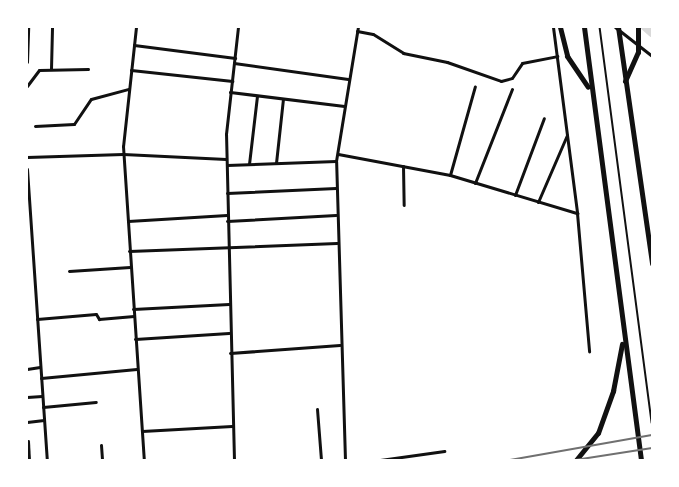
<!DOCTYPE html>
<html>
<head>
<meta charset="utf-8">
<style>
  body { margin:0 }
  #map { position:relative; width:679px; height:487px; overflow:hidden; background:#fff; font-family:Mulish,sans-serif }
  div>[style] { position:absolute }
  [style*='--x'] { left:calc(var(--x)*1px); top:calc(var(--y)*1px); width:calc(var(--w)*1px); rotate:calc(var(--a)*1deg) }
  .canal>* { height:8px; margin:-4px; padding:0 4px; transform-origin:4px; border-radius:4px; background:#d9d9d9 }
  .service>* { height:1.5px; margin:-0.75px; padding:0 0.75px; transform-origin:0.75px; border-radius:0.75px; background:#111 }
  .minor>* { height:3px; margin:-1.5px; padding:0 1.5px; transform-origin:1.5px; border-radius:1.5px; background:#111 }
  .motorway>* { height:5px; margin:-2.5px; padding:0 2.5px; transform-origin:2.5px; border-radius:2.5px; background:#111 }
  .rail>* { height:2px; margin:-1px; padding:0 1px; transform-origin:1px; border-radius:1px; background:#707070 }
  span { translate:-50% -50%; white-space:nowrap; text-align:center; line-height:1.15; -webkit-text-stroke:4.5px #fff; paint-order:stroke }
  .frame { position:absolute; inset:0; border:28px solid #fff; pointer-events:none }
</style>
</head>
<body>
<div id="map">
  <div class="canal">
    <div style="--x:645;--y:27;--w:9;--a:41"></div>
  </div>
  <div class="service">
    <div style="--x:600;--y:27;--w:399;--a:82.5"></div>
  </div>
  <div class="minor">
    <div style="--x:136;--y:27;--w:120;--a:96.2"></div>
    <div style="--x:123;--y:146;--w:315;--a:86.2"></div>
    <div style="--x:553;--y:27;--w:188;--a:82.6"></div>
    <div style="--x:577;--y:213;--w:139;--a:85"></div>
    <div style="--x:615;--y:27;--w:47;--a:38.1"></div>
    <div style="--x:357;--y:31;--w:16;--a:11"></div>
    <div style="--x:373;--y:34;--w:36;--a:32"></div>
    <div style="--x:403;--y:53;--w:45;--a:11.6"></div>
    <div style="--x:447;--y:62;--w:57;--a:19.4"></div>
    <div style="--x:501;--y:81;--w:11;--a:-15"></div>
    <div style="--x:512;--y:78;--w:18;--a:-56"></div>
    <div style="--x:522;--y:63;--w:36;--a:-11"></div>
    <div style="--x:134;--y:45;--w:102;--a:7.3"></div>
    <div style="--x:27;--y:62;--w:35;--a:-88"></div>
    <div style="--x:234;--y:63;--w:115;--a:8"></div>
    <div style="--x:51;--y:69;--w:42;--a:-88.6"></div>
    <div style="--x:131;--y:70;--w:102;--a:6.2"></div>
    <div style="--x:27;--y:86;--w:20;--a:-53"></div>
    <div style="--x:39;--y:70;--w:49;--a:-1.2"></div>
    <div style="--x:230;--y:92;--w:115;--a:7"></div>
    <div style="--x:35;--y:126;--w:39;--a:-3"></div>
    <div style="--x:74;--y:124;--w:30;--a:-56"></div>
    <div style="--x:91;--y:99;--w:39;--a:-15"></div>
    <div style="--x:338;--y:154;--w:114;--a:10.6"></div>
    <div style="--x:450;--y:175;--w:133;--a:16.7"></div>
    <div style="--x:27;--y:157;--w:96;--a:-1.8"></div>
    <div style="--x:123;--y:154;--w:103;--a:2.8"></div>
    <div style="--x:276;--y:163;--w:64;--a:-83.8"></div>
    <div style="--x:249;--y:164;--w:68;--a:-83.3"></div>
    <div style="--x:227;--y:165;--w:109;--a:-2.1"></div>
    <div style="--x:403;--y:166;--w:39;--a:89"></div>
    <div style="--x:27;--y:169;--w:292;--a:86.1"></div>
    <div style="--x:450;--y:175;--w:92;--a:-74.3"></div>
    <div style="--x:475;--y:183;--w:101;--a:-68.5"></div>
    <div style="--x:227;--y:193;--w:109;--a:-2.6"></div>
    <div style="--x:515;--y:195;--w:82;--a:-69.4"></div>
    <div style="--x:538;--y:202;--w:73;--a:-66.6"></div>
    <div style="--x:128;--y:221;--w:99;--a:-3.5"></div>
    <div style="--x:227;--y:221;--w:109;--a:-3.2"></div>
    <div style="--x:129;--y:251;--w:208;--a:-2.2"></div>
    <div style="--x:69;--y:271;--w:61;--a:-3.8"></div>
    <div style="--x:133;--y:309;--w:96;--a:-3"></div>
    <div style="--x:37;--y:319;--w:59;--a:-4.8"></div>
    <div style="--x:96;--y:314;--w:6;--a:59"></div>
    <div style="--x:99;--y:319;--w:35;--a:-5"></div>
    <div style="--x:135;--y:339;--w:94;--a:-3.7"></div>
    <div style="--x:230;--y:353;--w:110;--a:-4.2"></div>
    <div style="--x:27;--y:369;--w:13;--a:-9"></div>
    <div style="--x:41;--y:378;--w:96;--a:-5.4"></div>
    <div style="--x:27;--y:397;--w:15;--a:-4"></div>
    <div style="--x:43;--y:407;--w:53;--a:-5.4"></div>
    <div style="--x:317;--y:409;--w:51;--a:85.5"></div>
    <div style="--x:27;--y:422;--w:17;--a:-7"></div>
    <div style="--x:142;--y:431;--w:90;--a:-3.2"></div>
    <div style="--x:28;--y:441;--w:19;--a:87"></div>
    <div style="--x:101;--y:445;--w:15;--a:86"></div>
    <div style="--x:234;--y:460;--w:326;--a:-91.4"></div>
    <div style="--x:226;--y:134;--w:108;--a:-83.6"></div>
    <div style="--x:345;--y:460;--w:299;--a:-91.7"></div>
    <div style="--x:336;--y:161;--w:136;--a:-80.7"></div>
    <div style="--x:380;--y:460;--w:65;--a:-8"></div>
  </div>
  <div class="motorway">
    <div style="--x:560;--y:27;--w:30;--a:76"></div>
    <div style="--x:567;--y:56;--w:37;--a:56"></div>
    <div style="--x:584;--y:27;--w:437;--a:82.5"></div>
    <div style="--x:618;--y:27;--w:239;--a:81.8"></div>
    <div style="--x:625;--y:81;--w:32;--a:-66"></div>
    <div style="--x:638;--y:52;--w:25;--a:-90"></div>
    <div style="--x:576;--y:460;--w:35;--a:-51"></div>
    <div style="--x:598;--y:433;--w:45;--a:-70.3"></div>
    <div style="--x:613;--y:391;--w:48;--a:-79.2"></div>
  </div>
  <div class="rail">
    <div style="--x:510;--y:460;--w:144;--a:-10"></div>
    <div style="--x:575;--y:460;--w:78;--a:-8.9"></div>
  </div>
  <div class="frame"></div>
</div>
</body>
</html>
